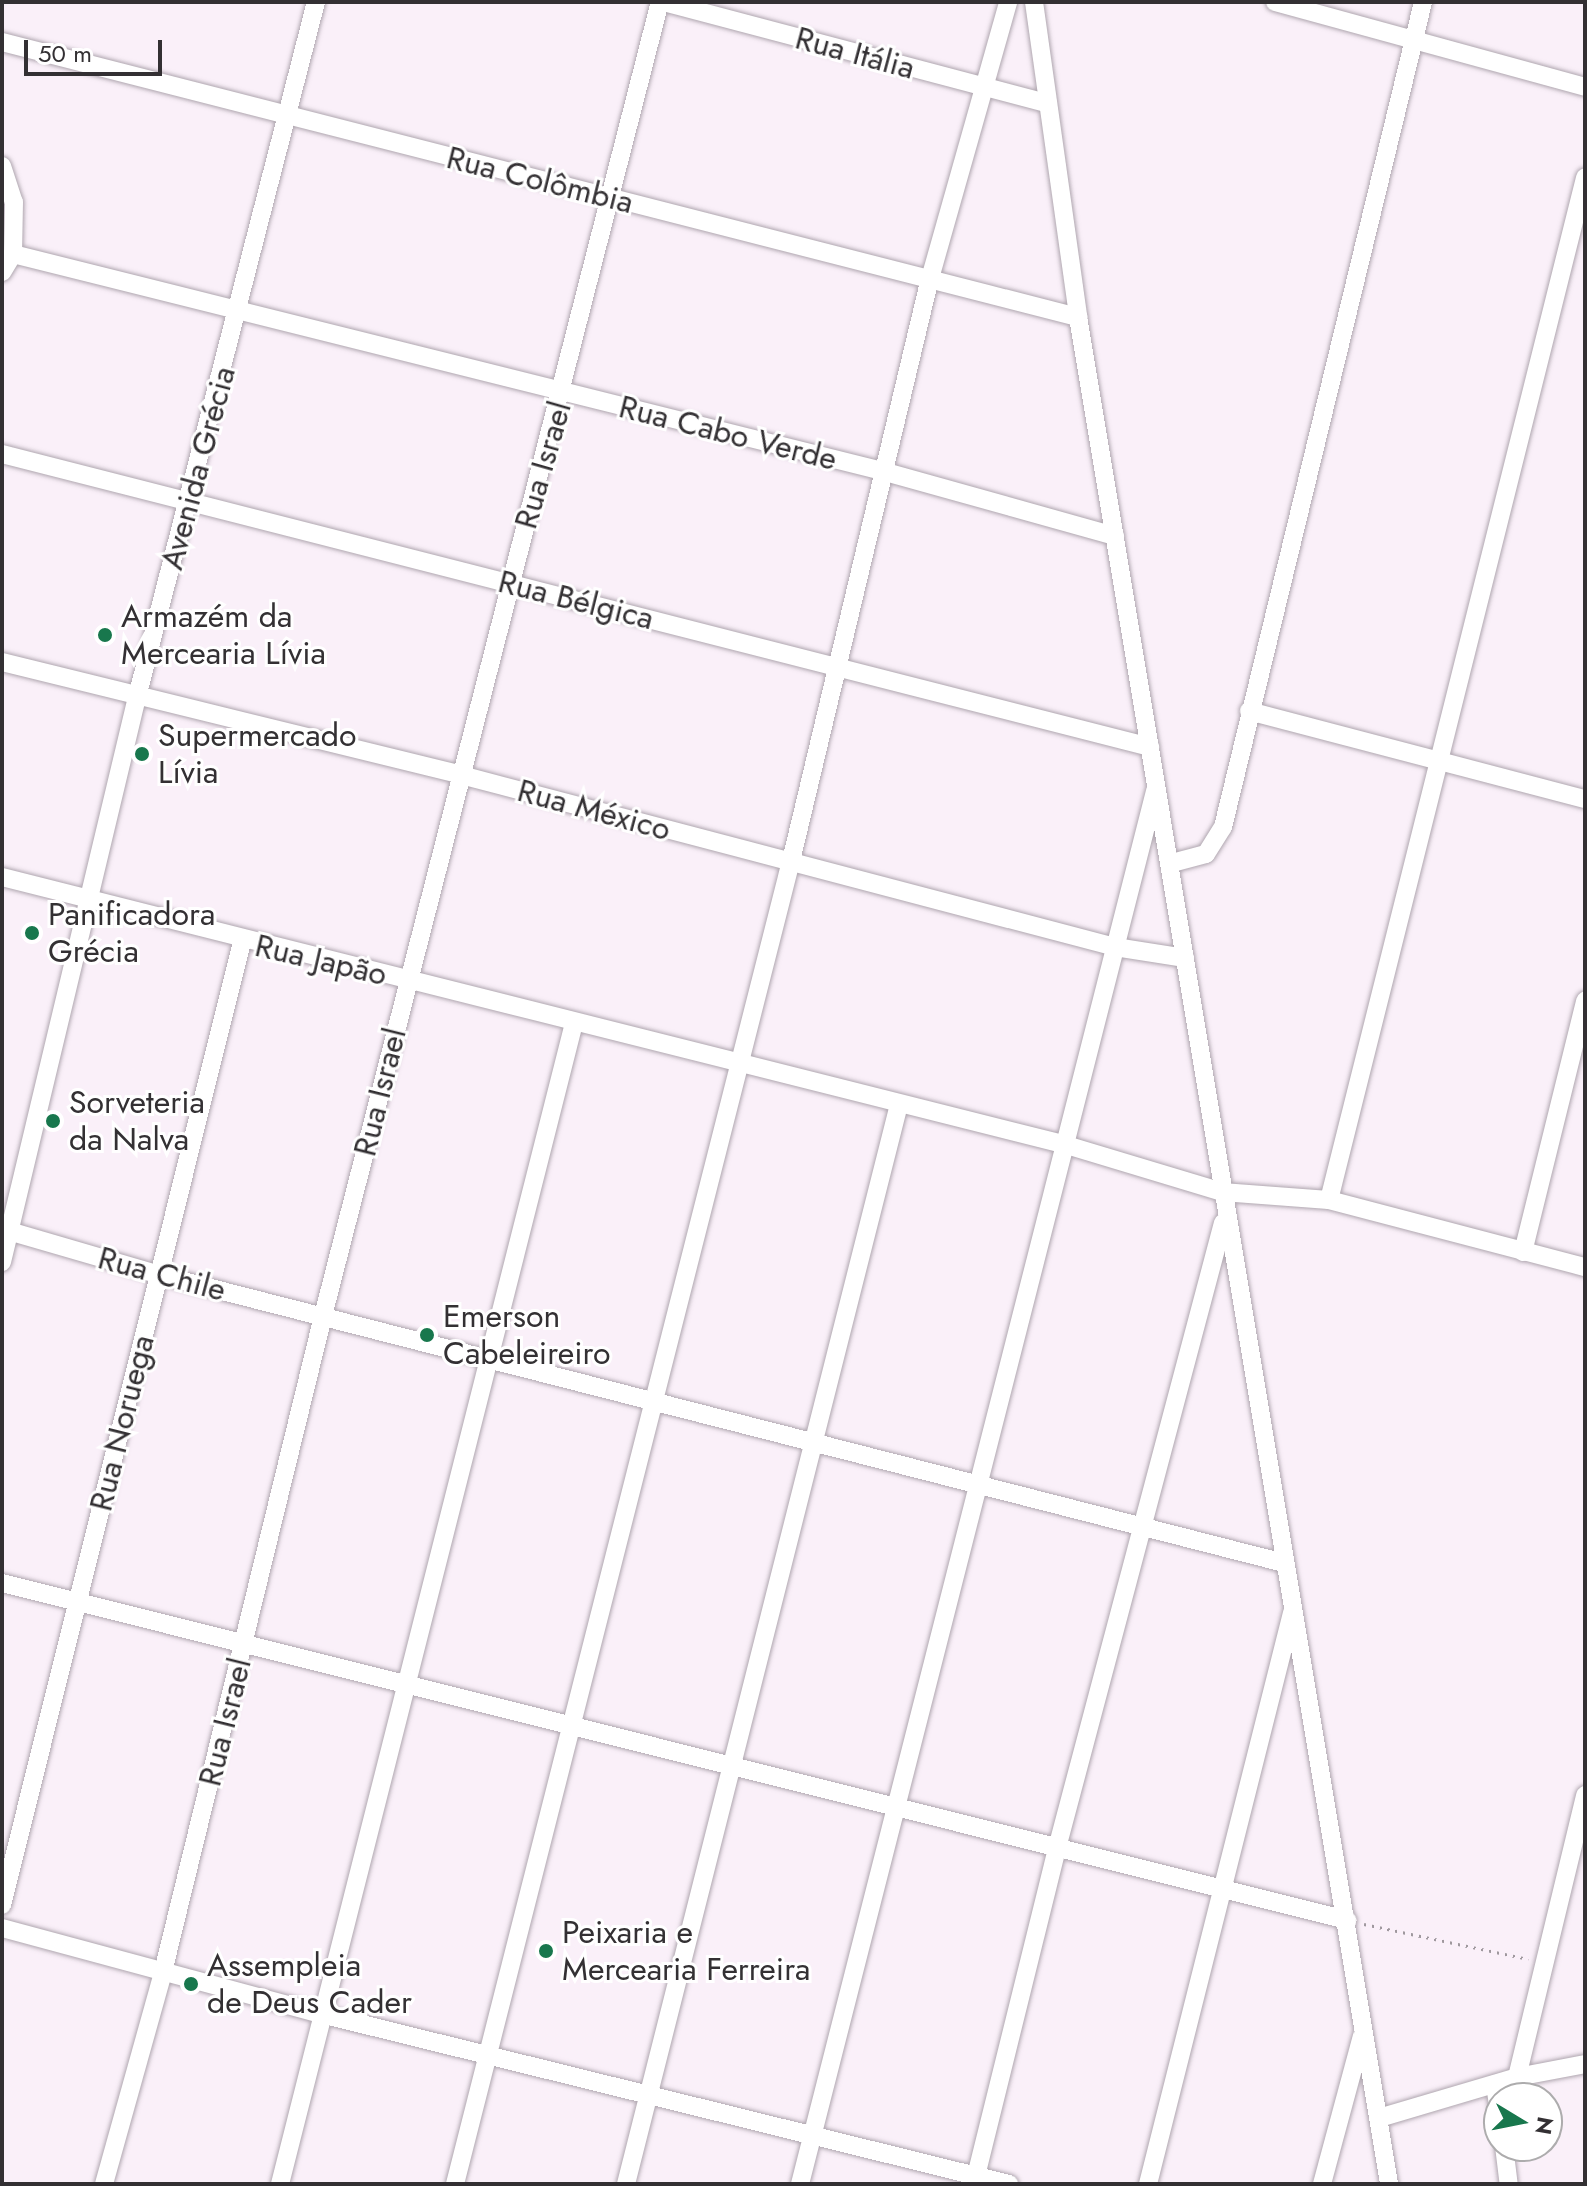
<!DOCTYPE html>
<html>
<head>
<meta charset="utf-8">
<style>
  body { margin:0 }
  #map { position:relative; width:1587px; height:2186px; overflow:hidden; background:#faf0f9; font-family:Jost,sans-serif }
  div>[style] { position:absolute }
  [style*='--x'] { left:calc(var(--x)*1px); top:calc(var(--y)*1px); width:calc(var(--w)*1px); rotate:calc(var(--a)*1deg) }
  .path>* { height:3px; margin-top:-1.5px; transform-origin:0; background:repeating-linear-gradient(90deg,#9f989e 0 2px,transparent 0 8px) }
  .roads { filter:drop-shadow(0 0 2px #afa6af) drop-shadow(0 0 2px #afa6af) }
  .street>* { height:18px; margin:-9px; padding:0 9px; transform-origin:9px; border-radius:9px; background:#fff }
  .dots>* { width:22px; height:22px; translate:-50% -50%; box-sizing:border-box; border:4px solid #fff; border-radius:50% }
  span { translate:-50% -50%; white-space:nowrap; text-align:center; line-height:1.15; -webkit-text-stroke:6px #fff; paint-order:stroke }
  .street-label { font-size:32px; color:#333033 }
  .poi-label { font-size:32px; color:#333033 }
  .left { translate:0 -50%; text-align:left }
  .frame { position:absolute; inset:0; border:4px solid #333033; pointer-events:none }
  .north { position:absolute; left:1483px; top:2082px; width:80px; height:80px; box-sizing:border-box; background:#fff; border:2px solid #adacad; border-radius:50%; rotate:100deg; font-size:22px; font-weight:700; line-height:32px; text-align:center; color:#333033 }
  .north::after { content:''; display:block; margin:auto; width:28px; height:36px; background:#18774d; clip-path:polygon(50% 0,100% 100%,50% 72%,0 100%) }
  .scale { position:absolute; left:24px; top:40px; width:138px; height:36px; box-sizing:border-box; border:4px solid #333033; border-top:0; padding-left:10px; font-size:24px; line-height:28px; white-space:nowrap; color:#333033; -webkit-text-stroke:6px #fff; paint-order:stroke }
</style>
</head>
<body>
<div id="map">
  <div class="path">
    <div style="--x:1364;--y:1924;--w:168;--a:12"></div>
  </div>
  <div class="roads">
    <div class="street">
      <div style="--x:664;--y:2;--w:395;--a:14.8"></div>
      <div style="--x:1034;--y:2;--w:318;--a:82"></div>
      <div style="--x:1078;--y:317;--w:1893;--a:80.54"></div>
      <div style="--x:1275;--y:2;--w:321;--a:15.3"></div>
      <div style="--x:2;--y:42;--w:1111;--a:14.34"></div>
      <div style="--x:2;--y:166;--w:38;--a:72"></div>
      <div style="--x:14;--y:202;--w:52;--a:91.1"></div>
      <div style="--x:13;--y:254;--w:21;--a:121"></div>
      <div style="--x:13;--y:254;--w:896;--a:14.02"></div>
      <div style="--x:882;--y:471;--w:242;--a:15.6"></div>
      <div style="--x:2;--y:454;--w:1185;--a:14.32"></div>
      <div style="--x:2;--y:662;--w:473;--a:13.8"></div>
      <div style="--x:461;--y:775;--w:676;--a:14.73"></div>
      <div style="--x:1115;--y:947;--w:71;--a:8.9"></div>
      <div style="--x:1249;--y:711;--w:347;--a:14.7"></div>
      <div style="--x:1172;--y:863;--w:35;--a:-15"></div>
      <div style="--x:1206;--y:854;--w:32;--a:-58"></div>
      <div style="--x:1223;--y:827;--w:849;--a:-76.37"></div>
      <div style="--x:2;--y:877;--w:1094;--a:14.13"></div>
      <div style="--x:1063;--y:1144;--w:166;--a:16.8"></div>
      <div style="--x:1222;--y:1192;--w:107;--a:4.3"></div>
      <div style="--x:1329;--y:1200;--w:265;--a:14.7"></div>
      <div style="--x:1329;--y:1200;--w:1054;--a:-75.94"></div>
      <div style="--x:2;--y:1229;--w:165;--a:16.2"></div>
      <div style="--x:160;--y:1275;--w:1160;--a:14.37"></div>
      <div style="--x:1523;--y:1252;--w:259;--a:-76.1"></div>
      <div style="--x:2;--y:1262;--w:581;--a:-76.56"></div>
      <div style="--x:137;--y:697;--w:718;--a:-75.56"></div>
      <div style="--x:2;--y:1583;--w:1387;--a:14.07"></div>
      <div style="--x:2;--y:1905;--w:992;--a:-76.01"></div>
      <div style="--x:2;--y:1928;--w:330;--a:15.1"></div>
      <div style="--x:321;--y:2014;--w:709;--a:13.88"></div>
      <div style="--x:1517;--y:2077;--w:290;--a:-76.4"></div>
      <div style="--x:1495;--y:2084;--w:28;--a:82"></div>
      <div style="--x:1379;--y:2118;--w:144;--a:-16.5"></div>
      <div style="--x:1517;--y:2077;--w:69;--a:-10.8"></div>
      <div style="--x:1504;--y:2146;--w:38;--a:83"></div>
      <div style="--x:104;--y:2184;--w:220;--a:-74.4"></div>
      <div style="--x:163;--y:1972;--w:675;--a:-76.29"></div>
      <div style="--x:323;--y:1316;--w:1357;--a:-75.62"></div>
      <div style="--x:280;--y:2184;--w:1198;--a:-75.79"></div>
      <div style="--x:455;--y:2184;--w:1365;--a:-75.75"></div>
      <div style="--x:791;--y:861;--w:595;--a:-76.59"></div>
      <div style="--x:929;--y:282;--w:291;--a:-74.2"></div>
      <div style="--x:626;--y:2184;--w:1114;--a:-75.81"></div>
      <div style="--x:800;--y:2184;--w:1438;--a:-75.7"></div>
      <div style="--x:974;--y:2184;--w:346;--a:-76.1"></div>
      <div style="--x:1057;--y:1848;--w:647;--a:-75.13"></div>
      <div style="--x:1148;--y:2184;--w:589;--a:-75.85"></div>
      <div style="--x:1322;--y:2184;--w:153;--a:-74.9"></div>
    </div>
  </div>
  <div class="dots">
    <div style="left:105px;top:635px;background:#18774d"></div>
    <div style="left:142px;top:754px;background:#18774d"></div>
    <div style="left:32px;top:933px;background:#18774d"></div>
    <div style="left:53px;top:1121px;background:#18774d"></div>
    <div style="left:427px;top:1335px;background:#18774d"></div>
    <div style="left:546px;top:1951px;background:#18774d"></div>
    <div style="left:191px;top:1984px;background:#18774d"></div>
  </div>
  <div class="street-label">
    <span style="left:855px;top:53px;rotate:15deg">Rua Itália</span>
    <span style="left:540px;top:180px;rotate:14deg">Rua Colômbia</span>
    <span style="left:728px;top:433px;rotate:14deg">Rua Cabo Verde</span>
    <span style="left:543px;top:465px;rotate:-74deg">Rua Israel</span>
    <span style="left:198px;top:468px;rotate:-75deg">Avenida Grécia</span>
    <span style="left:576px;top:600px;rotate:14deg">Rua Bélgica</span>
    <span style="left:594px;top:810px;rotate:15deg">Rua México</span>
    <span style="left:321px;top:960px;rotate:13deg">Rua Japão</span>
    <span style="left:380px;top:1092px;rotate:-76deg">Rua Israel</span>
    <span style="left:162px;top:1274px;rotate:15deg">Rua Chile</span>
    <span style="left:122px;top:1423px;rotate:-76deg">Rua Noruega</span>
    <span style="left:225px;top:1722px;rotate:-76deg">Rua Israel</span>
  </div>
  <div class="poi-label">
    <span class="left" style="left:121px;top:635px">Armazém da<br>Mercearia Lívia</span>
    <span class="left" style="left:158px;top:754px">Supermercado<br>Lívia</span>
    <span class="left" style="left:48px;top:933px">Panificadora<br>Grécia</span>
    <span class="left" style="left:69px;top:1121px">Sorveteria<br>da Nalva</span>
    <span class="left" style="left:443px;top:1335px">Emerson<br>Cabeleireiro</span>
    <span class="left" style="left:562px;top:1951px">Peixaria e<br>Mercearia Ferreira</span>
    <span class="left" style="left:207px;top:1984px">Assempleia<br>de Deus Cader</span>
  </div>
  <div class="frame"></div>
  <div class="north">N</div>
  <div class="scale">50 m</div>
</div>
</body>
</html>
